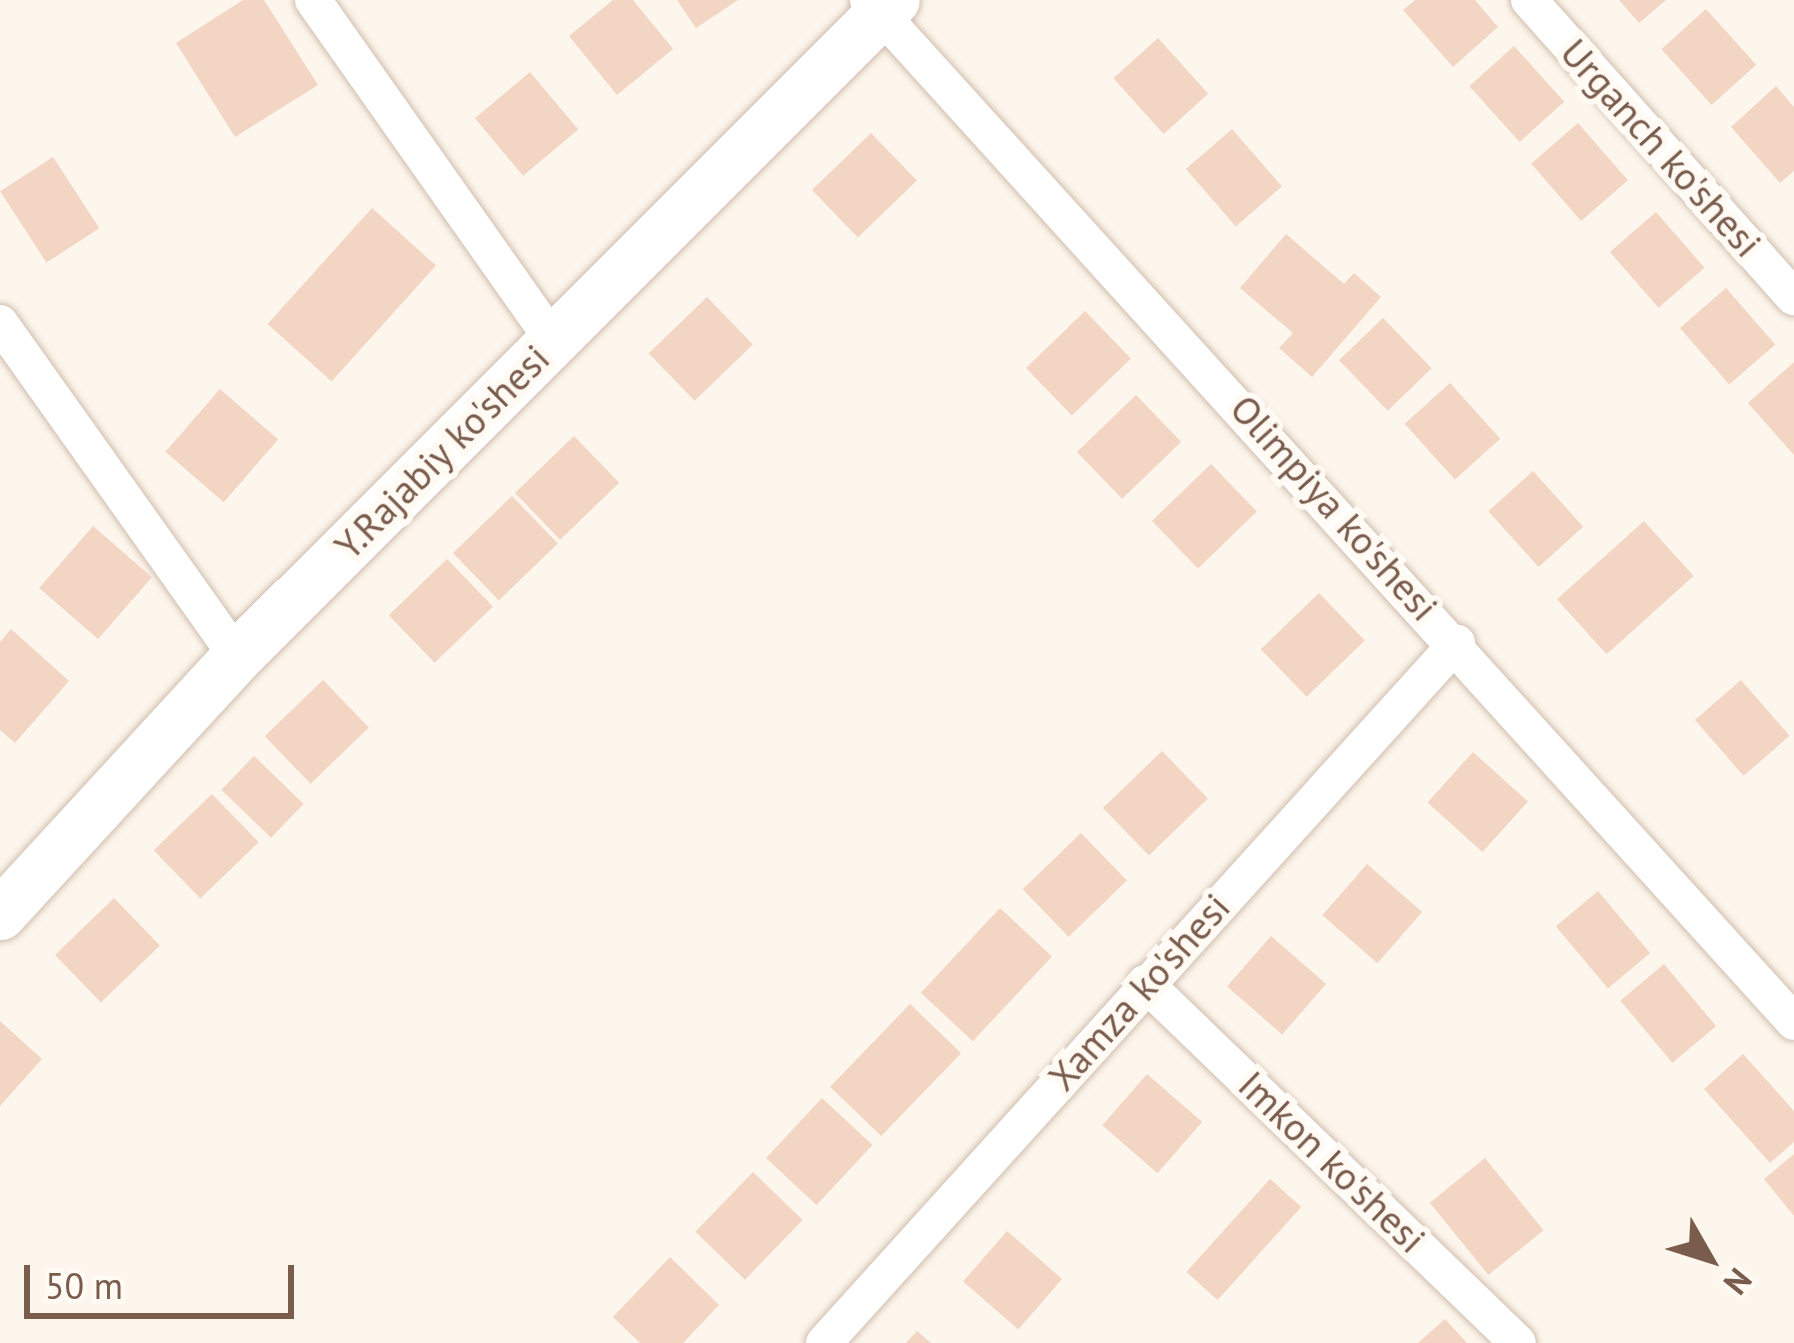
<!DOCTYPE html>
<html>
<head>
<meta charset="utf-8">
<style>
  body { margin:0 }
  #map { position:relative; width:1794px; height:1343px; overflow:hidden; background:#fdf6ec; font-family:"PT Sans",sans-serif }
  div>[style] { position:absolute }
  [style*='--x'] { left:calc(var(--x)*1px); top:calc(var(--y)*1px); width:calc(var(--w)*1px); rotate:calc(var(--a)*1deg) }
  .building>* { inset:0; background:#f3d5c3; transform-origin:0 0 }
  .roads { filter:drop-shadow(0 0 3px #d1beb0) drop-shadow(0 0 3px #d1beb0) }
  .street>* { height:36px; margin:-18px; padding:0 18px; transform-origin:18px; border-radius:18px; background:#fff }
  .secondary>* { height:51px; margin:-25.5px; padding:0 25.5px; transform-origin:25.5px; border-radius:25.5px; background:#fff }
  span { translate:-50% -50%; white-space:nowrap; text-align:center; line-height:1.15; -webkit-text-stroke:12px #fffaf3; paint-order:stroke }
  .street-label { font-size:39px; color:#7a5c4d }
  .north { position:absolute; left:1650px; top:1199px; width:120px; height:120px; -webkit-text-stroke:9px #fffaf3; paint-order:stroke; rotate:129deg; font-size:33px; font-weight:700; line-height:48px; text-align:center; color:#7a5c4d }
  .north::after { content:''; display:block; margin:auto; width:42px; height:54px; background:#7a5c4d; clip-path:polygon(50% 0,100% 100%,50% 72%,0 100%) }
  .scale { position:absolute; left:24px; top:1265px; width:270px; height:54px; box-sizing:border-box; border:6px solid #7a5c4d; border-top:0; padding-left:15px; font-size:36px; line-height:42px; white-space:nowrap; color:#7a5c4d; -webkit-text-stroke:9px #fffaf3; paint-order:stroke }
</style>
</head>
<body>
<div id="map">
  <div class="building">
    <div style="clip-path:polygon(243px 0,264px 0,318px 85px,235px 137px,176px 43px)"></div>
    <div style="clip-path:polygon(613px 0,633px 0,673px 49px,617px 95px,569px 36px)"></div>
    <div style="clip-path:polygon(677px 0,738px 0,696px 28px)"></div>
    <div style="clip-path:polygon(1415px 0,1475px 0,1498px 27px,1453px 67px,1403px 10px)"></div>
    <div style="clip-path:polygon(1619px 0,1666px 0,1639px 23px)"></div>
    <div style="left:1706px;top:9px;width:75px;height:60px;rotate:48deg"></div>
    <div style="left:1158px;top:38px;width:75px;height:60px;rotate:48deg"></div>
    <div style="left:1514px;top:46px;width:75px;height:60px;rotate:48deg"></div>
    <div style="left:530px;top:72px;width:75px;height:72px;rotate:50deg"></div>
    <div style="clip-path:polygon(1776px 86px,1794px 107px,1794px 171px,1780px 183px,1731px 127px)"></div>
    <div style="left:1578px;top:123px;width:76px;height:62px;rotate:49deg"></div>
    <div style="left:1232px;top:129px;width:76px;height:61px;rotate:49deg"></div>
    <div style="left:871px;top:133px;width:66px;height:82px;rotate:46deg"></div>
    <div style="left:53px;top:157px;width:85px;height:63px;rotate:57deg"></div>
    <div style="left:372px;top:208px;width:86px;height:156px;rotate:42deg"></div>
    <div style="left:1656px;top:212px;width:74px;height:61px;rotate:49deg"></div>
    <div style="clip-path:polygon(1286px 234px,1344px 284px,1354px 273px,1381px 297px,1312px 377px,1279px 348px,1293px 333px,1240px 288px)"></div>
    <div style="left:1726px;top:288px;width:75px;height:61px;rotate:49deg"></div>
    <div style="left:707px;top:297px;width:66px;height:81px;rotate:46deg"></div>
    <div style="left:1085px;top:311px;width:66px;height:82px;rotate:46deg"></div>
    <div style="left:1383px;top:318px;width:70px;height:61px;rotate:46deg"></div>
    <div style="clip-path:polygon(1794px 362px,1794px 455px,1748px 403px)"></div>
    <div style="left:1450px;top:383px;width:75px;height:61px;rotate:48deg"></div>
    <div style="left:220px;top:389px;width:77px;height:83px;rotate:41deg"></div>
    <div style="left:1136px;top:395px;width:65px;height:82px;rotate:46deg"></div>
    <div style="left:574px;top:436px;width:65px;height:82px;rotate:46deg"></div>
    <div style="left:1211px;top:464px;width:66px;height:82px;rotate:46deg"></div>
    <div style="left:1533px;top:471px;width:75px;height:60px;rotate:48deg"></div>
    <div style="left:512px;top:496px;width:66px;height:82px;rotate:46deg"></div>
    <div style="left:1644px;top:521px;width:74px;height:117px;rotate:48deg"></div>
    <div style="left:93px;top:526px;width:78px;height:82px;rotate:41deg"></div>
    <div style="left:447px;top:559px;width:66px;height:81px;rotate:46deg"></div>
    <div style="left:1319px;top:593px;width:66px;height:81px;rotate:46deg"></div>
    <div style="clip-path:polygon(11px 629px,69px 681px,15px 743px,0 730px,0 642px)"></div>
    <div style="left:323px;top:680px;width:66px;height:81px;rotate:46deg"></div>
    <div style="left:1741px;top:680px;width:74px;height:61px;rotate:49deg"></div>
    <div style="left:1162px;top:751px;width:66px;height:82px;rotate:46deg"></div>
    <div style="left:1473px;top:752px;width:74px;height:68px;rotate:42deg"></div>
    <div style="left:254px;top:756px;width:69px;height:47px;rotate:44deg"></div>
    <div style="left:212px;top:794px;width:67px;height:81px;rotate:46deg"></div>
    <div style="left:1081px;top:833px;width:66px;height:81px;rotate:46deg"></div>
    <div style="left:1367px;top:864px;width:73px;height:68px;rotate:41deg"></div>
    <div style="left:1598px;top:891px;width:81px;height:55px;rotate:50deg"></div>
    <div style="left:114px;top:898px;width:66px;height:82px;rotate:46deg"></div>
    <div style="left:1000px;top:908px;width:71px;height:116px;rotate:43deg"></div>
    <div style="left:1271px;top:936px;width:73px;height:67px;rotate:41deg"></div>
    <div style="left:1664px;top:964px;width:81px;height:57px;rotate:50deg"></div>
    <div style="left:910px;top:1004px;width:71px;height:115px;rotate:44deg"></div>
    <div style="clip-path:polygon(0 1021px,42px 1059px,0 1106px)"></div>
    <div style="clip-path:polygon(1743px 1054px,1794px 1111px,1794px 1142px,1770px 1163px,1704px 1089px)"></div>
    <div style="left:1147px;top:1074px;width:73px;height:68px;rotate:41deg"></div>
    <div style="left:822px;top:1098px;width:69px;height:82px;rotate:43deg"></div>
    <div style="clip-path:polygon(1794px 1154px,1794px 1216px,1764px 1179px)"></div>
    <div style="left:1485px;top:1158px;width:93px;height:71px;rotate:51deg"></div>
    <div style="left:753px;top:1172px;width:69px;height:83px;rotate:44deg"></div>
    <div style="left:1270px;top:1179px;width:42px;height:125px;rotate:42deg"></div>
    <div style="left:1007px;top:1231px;width:73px;height:67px;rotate:41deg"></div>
    <div style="clip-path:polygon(670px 1257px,719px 1305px,683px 1343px,640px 1343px,613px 1317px)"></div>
    <div style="clip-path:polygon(1445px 1319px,1467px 1343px,1418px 1343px)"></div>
    <div style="clip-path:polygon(917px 1331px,931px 1343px,906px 1343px)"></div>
  </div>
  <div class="roads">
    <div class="street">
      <div style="--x:313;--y:0;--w:418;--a:54.8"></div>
      <div style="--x:868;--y:0;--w:1379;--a:47.82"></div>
      <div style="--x:1529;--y:0;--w:398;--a:48.3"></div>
      <div style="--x:0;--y:323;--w:409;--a:54.6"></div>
      <div style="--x:1145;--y:983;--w:518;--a:43.98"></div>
      <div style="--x:824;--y:1343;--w:944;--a:-47.88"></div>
    </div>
    <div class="secondary">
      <div style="--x:0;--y:914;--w:350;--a:-47.4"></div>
      <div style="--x:237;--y:656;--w:928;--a:-44.96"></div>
    </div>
  </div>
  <div class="street-label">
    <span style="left:1661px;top:148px;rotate:48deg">Urganch ko'shesi</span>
    <span style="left:442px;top:452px;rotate:-45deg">Y.Rajabiy ko'shesi</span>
    <span style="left:1334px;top:508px;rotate:48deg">Olimpiya ko'shesi</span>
    <span style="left:1139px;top:992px;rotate:-48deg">Xamza ko'shesi</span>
    <span style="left:1332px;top:1162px;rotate:44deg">Imkon ko'shesi</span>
  </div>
  <div class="north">N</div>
  <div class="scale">50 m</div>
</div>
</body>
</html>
